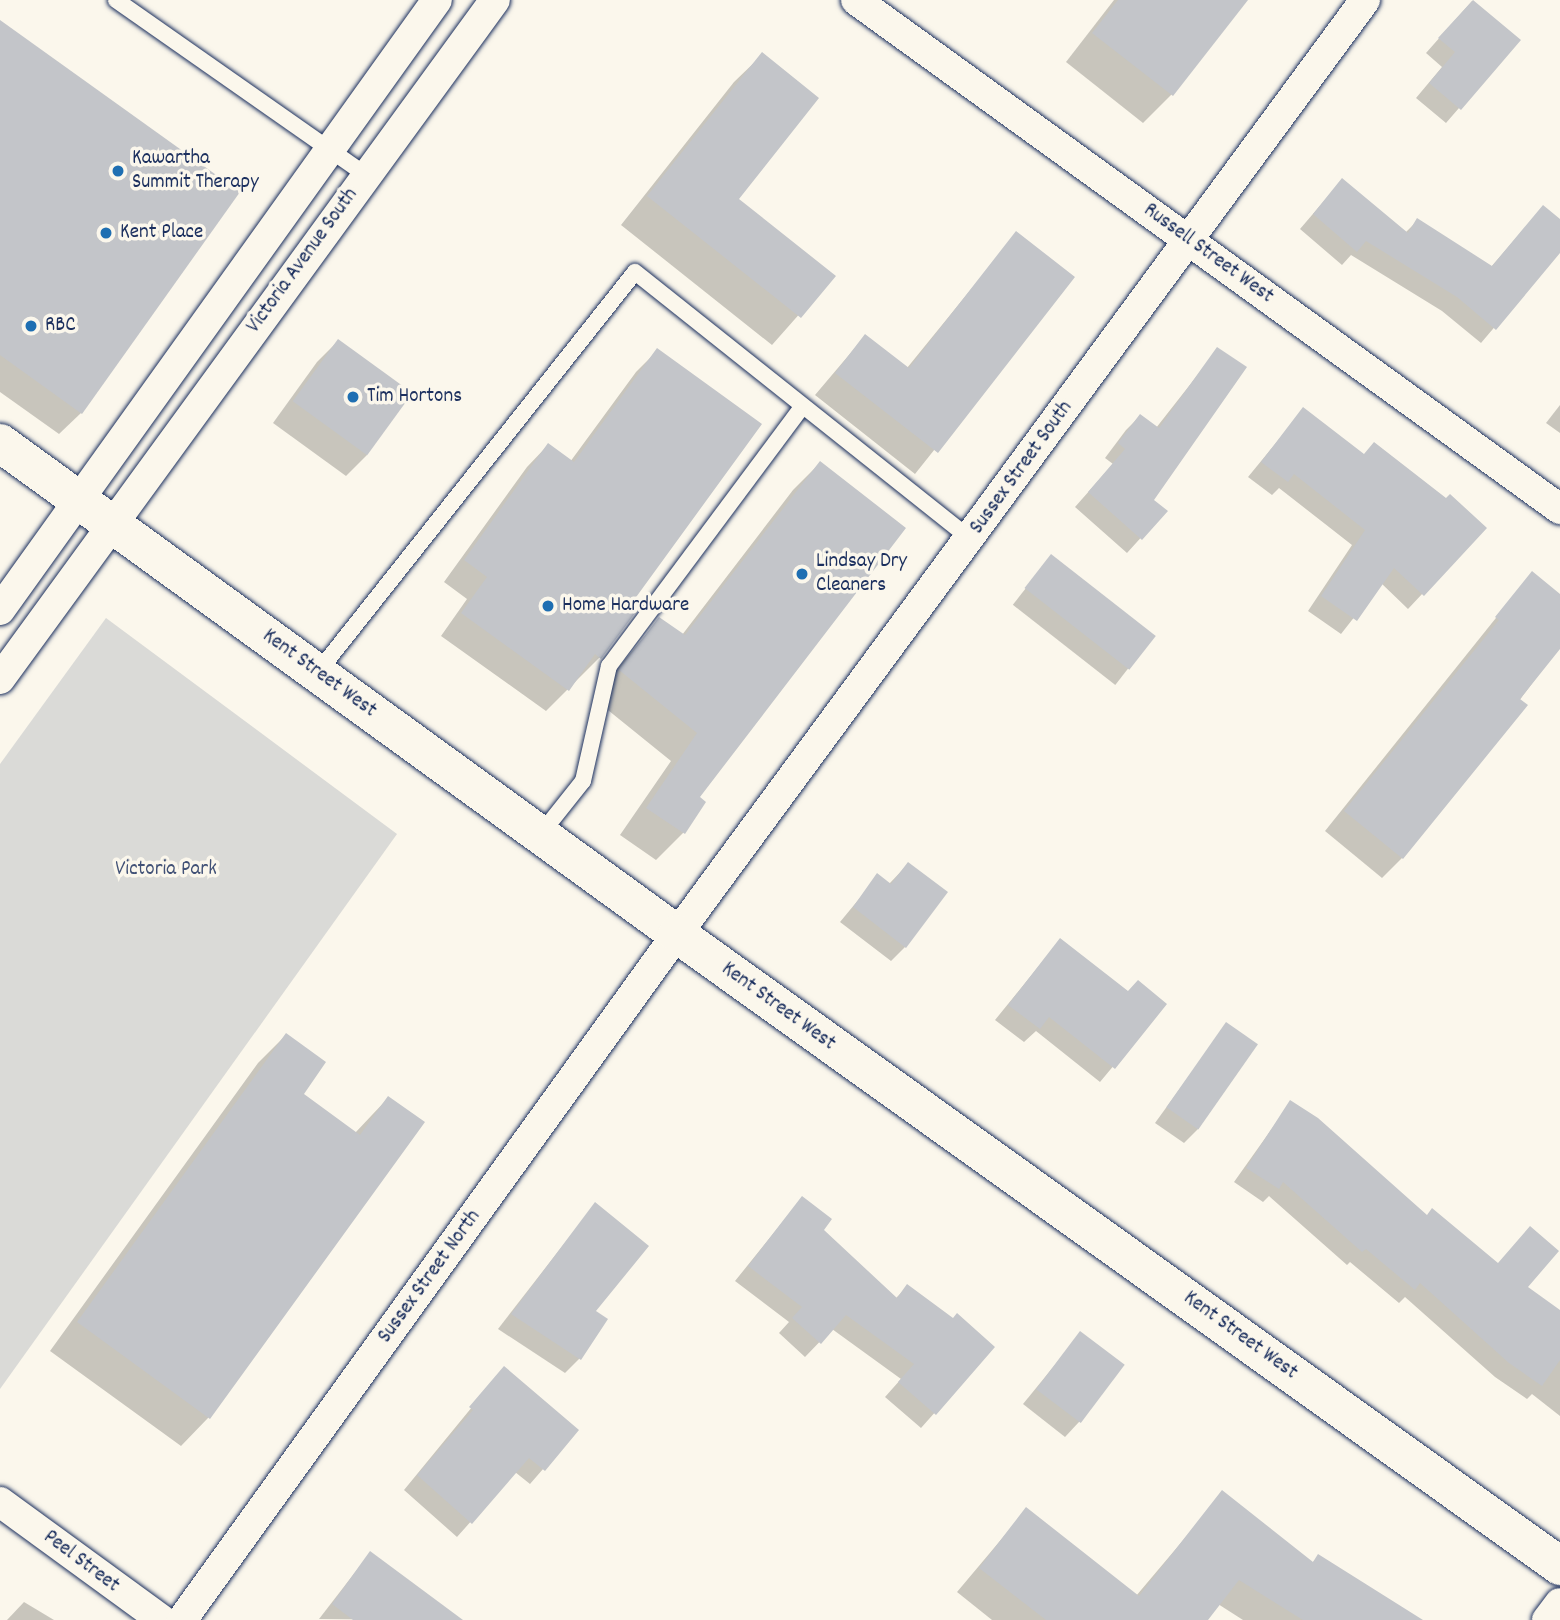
<!DOCTYPE html>
<html>
<head>
<meta charset="utf-8">
<style>
  body { margin:0 }
  #map { position:relative; width:1560px; height:1620px; overflow:hidden; background:#fbf7ec; font-family:Dekko,sans-serif }
  div>[style] { position:absolute }
  [style*='--x'] { left:calc(var(--x)*1px); top:calc(var(--y)*1px); width:calc(var(--w)*1px); rotate:calc(var(--a)*1deg) }
  .green>* { inset:0; background:#dadad7 }
  .shadow>* { inset:0; background:#0003; transform-origin:0 0 }
  .building>* { inset:0; background:#c3c5c9; transform-origin:0 0 }
  .roads { filter:drop-shadow(0 0 2px #1b2f5e) drop-shadow(0 0 2px #1b2f5e) }
  .lane>* { height:16px; margin:-8px; padding:0 8px; transform-origin:8px; border-radius:8px; background:#fbf7ec }
  .street>* { height:30px; margin:-15px; padding:0 15px; transform-origin:15px; border-radius:15px; background:#fbf7ec }
  .secondary>* { height:38px; margin:-19px; padding:0 19px; transform-origin:19px; border-radius:19px; background:#fbf7ec }
  .dots>* { width:19px; height:19px; translate:-50% -50%; box-sizing:border-box; border:4px solid #fbf7ec; border-radius:50% }
  span { translate:-50% -50%; white-space:nowrap; text-align:center; line-height:1.15; -webkit-text-stroke:7px #fbf7ec; paint-order:stroke }
  .poi-label { font-size:21px; color:#1b2f5e }
  .left { translate:0 -50%; text-align:left }
  .street-label { font-size:21px; color:#1b2f5e }
  .park-label { font-size:21px; color:#415176 }
</style>
</head>
<body>
<div id="map">
  <div class="green">
    <div style="clip-path:polygon(106px 618px,397px 834px,0 1389px,0 764px)"></div>
  </div>
  <div class="shadow">
    <div style="clip-path:polygon(1114px 0,1246px 0,1171px 95px,1143px 123px,1066px 62px)"></div>
    <div style="clip-path:polygon(1472px 1px,1518px 40px,1446px 123px,1416px 98px,1442px 67px,1426px 53px)"></div>
    <div style="clip-path:polygon(0 22px,238px 193px,81px 413px,59px 434px,0 392px)"></div>
    <div style="clip-path:polygon(762px 55px,736px 199px,833px 276px,772px 345px,621px 225px,734px 82px)"></div>
    <div style="clip-path:polygon(1342px 180px,1405px 233px,1418px 220px,1491px 267px,1543px 207px,1560px 221px,1560px 250px,1481px 343px,1442px 311px,1351px 255px,1342px 265px,1300px 229px)"></div>
    <div style="clip-path:polygon(1016px 234px,1072px 277px,915px 474px,815px 395px,865px 336px,907px 368px)"></div>
    <div style="clip-path:polygon(338px 341px,367px 455px,346px 476px,273px 423px,317px 362px)"></div>
    <div style="clip-path:polygon(1218px 349px,1152px 500px,1165px 511px,1127px 553px,1075px 507px,1113px 464px,1105px 458px,1126px 430px,1140px 416px,1156px 428px)"></div>
    <div style="clip-path:polygon(657px 351px,632px 601px,600px 657px,546px 711px,441px 636px,467px 599px,444px 582px,527px 467px,548px 445px,570px 462px,636px 372px)"></div>
    <div style="clip-path:polygon(1560px 405px,1560px 433px,1546px 423px)"></div>
    <div style="clip-path:polygon(1303px 410px,1363px 456px,1484px 528px,1408px 609px,1381px 583px,1341px 634px,1308px 611px,1352px 545px,1279px 488px,1272px 495px,1248px 477px)"></div>
    <div style="clip-path:polygon(820px 463px,683px 833px,656px 860px,620px 835px,671px 761px,593px 698px,659px 619px,682px 635px,793px 490px)"></div>
    <div style="left:1051px;top:556px;width:130px;height:62px;rotate:38deg"></div>
    <div style="clip-path:polygon(1532px 573px,1560px 596px,1560px 646px,1402px 858px,1382px 878px,1325px 831px)"></div>
    <div style="clip-path:polygon(908px 864px,905px 947px,891px 961px,840px 922px,878px 876px,889px 884px)"></div>
    <div style="clip-path:polygon(1060px 940px,1127px 993px,1165px 1004px,1100px 1082px,1036px 1031px,1024px 1042px,995px 1020px)"></div>
    <div style="clip-path:polygon(1226px 1025px,1199px 1128px,1184px 1143px,1155px 1123px)"></div>
    <div style="clip-path:polygon(286px 1035px,301px 1094px,355px 1133px,388px 1098px,208px 1418px,181px 1446px,50px 1351px,258px 1063px)"></div>
    <div style="clip-path:polygon(1290px 1103px,1426px 1217px,1560px 1312px,1560px 1416px,1532px 1394px,1527px 1399px,1495px 1377px,1405px 1297px,1399px 1303px,1350px 1262px,1347px 1265px,1269px 1196px,1263px 1202px,1234px 1182px)"></div>
    <div style="clip-path:polygon(802px 1198px,821px 1230px,896px 1298px,907px 1287px,993px 1347px,921px 1428px,885px 1397px,901px 1379px,832px 1329px,805px 1357px,779px 1333px,789px 1322px,735px 1281px)"></div>
    <div style="clip-path:polygon(595px 1204px,593px 1312px,579px 1359px,565px 1373px,498px 1329px)"></div>
    <div style="clip-path:polygon(1081px 1333px,1079px 1422px,1065px 1437px,1023px 1404px)"></div>
    <div style="clip-path:polygon(504px 1368px,577px 1430px,530px 1484px,515px 1472px,457px 1537px,404px 1490px)"></div>
    <div style="clip-path:polygon(1223px 1493px,1312px 1563px,1319px 1556px,1383px 1620px,1243px 1620px,1218px 1604px,1206px 1620px,992px 1620px,957px 1592px,1026px 1510px,1136px 1596px)"></div>
    <div style="clip-path:polygon(370px 1553px,427px 1620px,319px 1619px)"></div>
    <div style="clip-path:polygon(24px 1602px,54px 1620px,7px 1620px)"></div>
  </div>
  <div class="building">
    <div style="clip-path:polygon(1118px 0,1248px 0,1173px 96px,1092px 33px)"></div>
    <div style="clip-path:polygon(1473px 0,1521px 40px,1461px 110px,1429px 83px,1455px 52px,1438px 38px)"></div>
    <div style="clip-path:polygon(0 20px,240px 192px,82px 414px,0 355px)"></div>
    <div style="clip-path:polygon(762px 52px,819px 98px,739px 199px,836px 276px,801px 318px,647px 196px)"></div>
    <div style="clip-path:polygon(1342px 178px,1408px 233px,1417px 218px,1492px 266px,1543px 205px,1560px 219px,1560px 253px,1496px 330px,1457px 297px,1366px 241px,1357px 252px,1313px 214px)"></div>
    <div style="clip-path:polygon(1016px 231px,1075px 277px,938px 453px,835px 373px,865px 334px,909px 368px)"></div>
    <div style="left:338px;top:339px;width:92px;height:77px;rotate:36deg"></div>
    <div style="clip-path:polygon(1217px 347px,1247px 367px,1154px 500px,1168px 511px,1142px 540px,1088px 492px,1125px 449px,1118px 443px,1140px 414px,1159px 428px)"></div>
    <div style="clip-path:polygon(657px 348px,762px 424px,634px 600px,641px 605px,601px 659px,595px 654px,569px 691px,461px 613px,487px 577px,464px 560px,548px 443px,574px 462px)"></div>
    <div style="clip-path:polygon(1303px 407px,1364px 454px,1374px 442px,1446px 498px,1450px 494px,1487px 528px,1424px 596px,1394px 568px,1357px 621px,1321px 596px,1365px 530px,1294px 474px,1288px 482px,1261px 462px)"></div>
    <div style="clip-path:polygon(820px 461px,906px 528px,700px 797px,706px 802px,685px 834px,646px 808px,697px 733px,619px 670px,659px 617px,685px 635px)"></div>
    <div style="left:1051px;top:554px;width:133px;height:43px;rotate:38deg"></div>
    <div style="clip-path:polygon(1532px 571px,1560px 594px,1560px 649px,1520px 699px,1528px 705px,1403px 859px,1344px 811px,1499px 620px,1495px 617px)"></div>
    <div style="clip-path:polygon(908px 862px,948px 892px,906px 948px,853px 907px,877px 873px,891px 884px)"></div>
    <div style="clip-path:polygon(1060px 938px,1128px 991px,1138px 980px,1167px 1004px,1115px 1069px,1049px 1017px,1040px 1029px,1008px 1005px)"></div>
    <div style="left:1226px;top:1022px;width:39px;height:104px;rotate:35deg"></div>
    <div style="clip-path:polygon(286px 1033px,326px 1062px,304px 1094px,360px 1135px,388px 1096px,425px 1122px,210px 1419px,77px 1322px)"></div>
    <div style="clip-path:polygon(1290px 1100px,1318px 1118px,1427px 1215px,1432px 1208px,1498px 1263px,1530px 1226px,1559px 1251px,1528px 1287px,1560px 1310px,1560px 1360px,1542px 1386px,1509px 1363px,1420px 1283px,1415px 1290px,1366px 1249px,1362px 1252px,1283px 1182px,1279px 1189px,1246px 1168px)"></div>
    <div style="clip-path:polygon(802px 1196px,832px 1219px,824px 1230px,897px 1298px,907px 1284px,953px 1318px,957px 1313px,995px 1347px,936px 1415px,898px 1382px,914px 1364px,846px 1315px,821px 1344px,792px 1318px,802px 1307px,748px 1266px)"></div>
    <div style="clip-path:polygon(595px 1202px,649px 1246px,596px 1311px,608px 1319px,581px 1360px,511px 1314px)"></div>
    <div style="left:1080px;top:1331px;width:56px;height:73px;rotate:37deg"></div>
    <div style="clip-path:polygon(504px 1366px,579px 1430px,545px 1471px,529px 1458px,472px 1524px,417px 1475px,473px 1410px,469px 1407px)"></div>
    <div style="clip-path:polygon(1222px 1490px,1313px 1562px,1318px 1554px,1423px 1620px,1303px 1620px,1239px 1580px,1208px 1620px,1046px 1620px,979px 1568px,1026px 1507px,1139px 1596px)"></div>
    <div style="clip-path:polygon(370px 1551px,463px 1620px,353px 1620px,332px 1604px)"></div>
  </div>
  <div class="roads">
    <div class="lane">
      <div style="--x:116;--y:0;--w:305;--a:35"></div>
      <div style="--x:318;--y:672;--w:510;--a:-51.6"></div>
      <div style="--x:635;--y:272;--w:428;--a:38.5"></div>
      <div style="--x:540;--y:835;--w:69;--a:-51.5"></div>
      <div style="--x:583;--y:781;--w:118;--a:-77.3"></div>
      <div style="--x:609;--y:666;--w:324;--a:-53.3"></div>
    </div>
    <div class="street">
      <div style="--x:856;--y:0;--w:869;--a:35.87"></div>
      <div style="--x:0;--y:610;--w:750;--a:-54.38"></div>
      <div style="--x:0;--y:679;--w:840;--a:-53.91"></div>
      <div style="--x:0;--y:1502;--w:200;--a:36.1"></div>
      <div style="--x:182;--y:1620;--w:846;--a:-54.19"></div>
      <div style="--x:677;--y:934;--w:1160;--a:-53.62"></div>
      <div style="--x:1547;--y:1620;--w:21;--a:-53"></div>
    </div>
    <div class="secondary">
      <div style="--x:0;--y:443;--w:836;--a:35.95"></div>
      <div style="--x:677;--y:934;--w:1086;--a:35.59"></div>
    </div>
  </div>
  <div class="dots">
    <div style="left:118px;top:171px;background:#1f6fb2"></div>
    <div style="left:106px;top:233px;background:#1f6fb2"></div>
    <div style="left:31px;top:326px;background:#1f6fb2"></div>
    <div style="left:353px;top:397px;background:#1f6fb2"></div>
    <div style="left:802px;top:574px;background:#1f6fb2"></div>
    <div style="left:548px;top:606px;background:#1f6fb2"></div>
  </div>
  <div class="poi-label">
    <span class="left" style="left:132px;top:171px">Kawartha<br>Summit Therapy</span>
    <span class="left" style="left:120px;top:233px">Kent Place</span>
    <span class="left" style="left:45px;top:326px">RBC</span>
    <span class="left" style="left:367px;top:397px">Tim Hortons</span>
    <span class="left" style="left:816px;top:574px">Lindsay Dry<br>Cleaners</span>
    <span class="left" style="left:562px;top:606px">Home Hardware</span>
  </div>
  <div class="street-label">
    <span style="left:1208px;top:254px;rotate:36deg">Russell Street West</span>
    <span style="left:303px;top:261px;rotate:-54deg">Victoria Avenue South</span>
    <span style="left:1022px;top:468px;rotate:-54deg">Sussex Street South</span>
    <span style="left:319px;top:674px;rotate:36deg">Kent Street West</span>
    <span style="left:778px;top:1007px;rotate:36deg">Kent Street West</span>
    <span style="left:430px;top:1277px;rotate:-54deg">Sussex Street North</span>
    <span style="left:1240px;top:1336px;rotate:36deg">Kent Street West</span>
    <span style="left:81px;top:1562px;rotate:37deg">Peel Street</span>
  </div>
  <div class="park-label">
    <span style="left:166px;top:870px">Victoria Park</span>
  </div>
</div>
</body>
</html>
